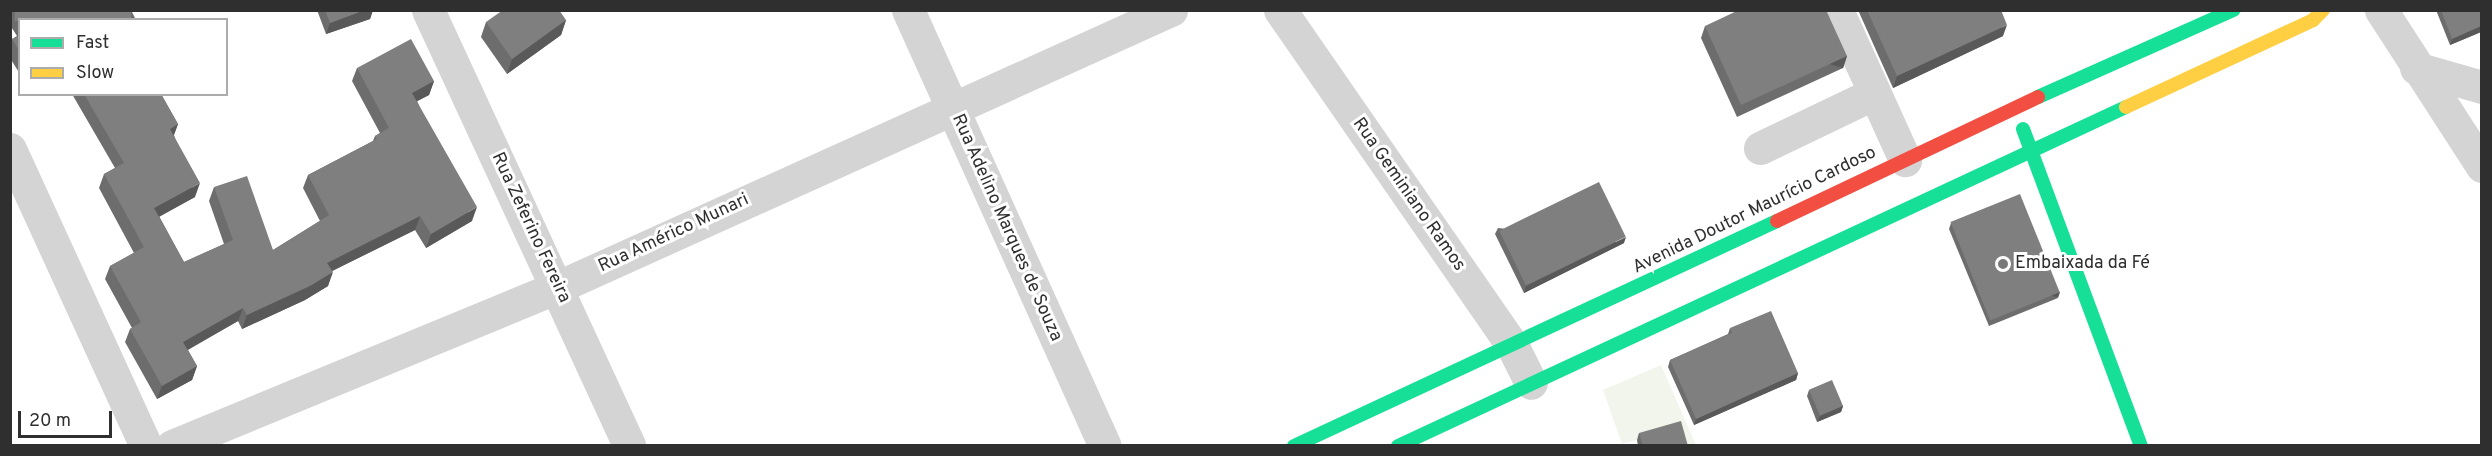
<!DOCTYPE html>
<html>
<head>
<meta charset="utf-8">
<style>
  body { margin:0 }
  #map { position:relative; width:2492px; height:456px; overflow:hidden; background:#fff; font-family:Overpass,sans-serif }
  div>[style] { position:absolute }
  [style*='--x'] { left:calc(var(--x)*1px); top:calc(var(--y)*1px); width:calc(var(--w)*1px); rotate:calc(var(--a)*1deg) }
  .green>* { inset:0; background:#f2f5eb }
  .street>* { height:33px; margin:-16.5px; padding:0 16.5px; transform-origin:16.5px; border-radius:16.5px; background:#d4d4d4 }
  .fast>* { height:14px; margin:-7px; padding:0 7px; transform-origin:7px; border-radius:7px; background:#16e098 }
  .slow>* { height:14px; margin:-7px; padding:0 7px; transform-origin:7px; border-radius:7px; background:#ffcf43 }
  .jam>* { height:14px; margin:-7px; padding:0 7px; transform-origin:7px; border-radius:7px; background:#f24e42 }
  .wall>* { inset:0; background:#6d6d6d }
  .shaded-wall>* { inset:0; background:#595959; transform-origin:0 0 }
  .building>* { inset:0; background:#7f7f7f; transform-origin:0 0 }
  .dots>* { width:16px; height:16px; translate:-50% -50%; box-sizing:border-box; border:3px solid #fff; border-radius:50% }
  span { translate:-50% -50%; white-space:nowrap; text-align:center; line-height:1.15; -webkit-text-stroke:6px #fff; paint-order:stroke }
  .street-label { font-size:18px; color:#2f2f2f }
  .poi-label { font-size:18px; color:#2f2f2f }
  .left { translate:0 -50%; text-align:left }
  .frame { position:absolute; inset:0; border:12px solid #2f2f2f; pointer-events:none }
  .legend { position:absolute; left:18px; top:18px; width:210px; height:78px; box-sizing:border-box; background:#fff; border:2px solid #acacac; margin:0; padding:8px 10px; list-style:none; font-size:18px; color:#2f2f2f }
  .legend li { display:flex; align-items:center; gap:12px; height:30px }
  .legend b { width:30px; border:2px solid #acacac }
  .scale { position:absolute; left:18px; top:411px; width:94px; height:27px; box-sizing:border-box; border:3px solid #2f2f2f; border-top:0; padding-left:8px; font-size:18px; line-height:21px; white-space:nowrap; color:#2f2f2f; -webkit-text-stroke:4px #fff; paint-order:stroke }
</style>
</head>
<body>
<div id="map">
  <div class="green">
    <div style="clip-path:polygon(1661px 365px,1696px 445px,1683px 445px,1678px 429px,1622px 444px,1603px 390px)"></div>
  </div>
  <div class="street">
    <div style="--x:428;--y:10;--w:480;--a:65.2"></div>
    <div style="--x:908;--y:10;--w:478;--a:65.7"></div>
    <div style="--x:1280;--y:10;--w:410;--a:55.3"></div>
    <div style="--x:1513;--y:347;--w:40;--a:63.4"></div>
    <div style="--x:1837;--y:10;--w:165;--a:65.6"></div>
    <div style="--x:2381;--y:10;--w:186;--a:57.1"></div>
    <div style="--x:2416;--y:68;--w:69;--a:16.1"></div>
    <div style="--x:1760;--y:148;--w:127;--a:-25.6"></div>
    <div style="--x:10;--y:149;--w:327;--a:65.4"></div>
    <div style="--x:172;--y:446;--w:417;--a:-22.4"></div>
    <div style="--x:558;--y:287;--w:673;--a:-24.32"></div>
  </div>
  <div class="fast">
    <div style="--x:2038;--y:97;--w:214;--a:-24"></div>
    <div style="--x:2023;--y:129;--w:338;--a:69.6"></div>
    <div style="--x:1294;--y:446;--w:533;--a:-24.98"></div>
    <div style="--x:1398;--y:446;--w:803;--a:-24.97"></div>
  </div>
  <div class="slow">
    <div style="--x:2126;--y:107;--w:206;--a:-24.9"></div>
    <div style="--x:2313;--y:20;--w:14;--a:-45"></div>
  </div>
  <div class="jam">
    <div style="--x:1777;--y:221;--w:289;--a:-25.4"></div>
  </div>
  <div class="wall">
    <div style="clip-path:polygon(10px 10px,131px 10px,136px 20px,20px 20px,20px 74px,10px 58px,10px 44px,12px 39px,17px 36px,10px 25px)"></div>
    <div style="clip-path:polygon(317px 10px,373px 10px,370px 19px,326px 34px)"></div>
    <div style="clip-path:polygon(1858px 10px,2001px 10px,2003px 36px,1893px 88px)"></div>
    <div style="clip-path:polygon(2436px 10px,2481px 10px,2481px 32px,2450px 45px)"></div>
    <div style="clip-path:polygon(566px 20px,561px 35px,507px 74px,481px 37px,486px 22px)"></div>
    <div style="clip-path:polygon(1705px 26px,1847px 56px,1843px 68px,1737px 117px,1701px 38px)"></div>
    <div style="clip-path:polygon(357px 68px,434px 81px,429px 95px,417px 101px,472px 221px,426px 248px,415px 230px,332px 271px,328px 286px,305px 300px,242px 329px,238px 321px,188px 350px,197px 366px,192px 380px,157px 399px,125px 342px,130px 329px,132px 328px,105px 279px,110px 266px,134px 253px,99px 188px,104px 174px,115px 168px,72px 94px,161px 94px,178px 124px,174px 135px,195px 197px,159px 216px,184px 262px,224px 244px,209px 201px,214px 187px,273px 250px,320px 221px,303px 188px,308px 175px,373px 141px,375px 136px,380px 133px,352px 81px)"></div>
    <div style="clip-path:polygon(1951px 223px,2058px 298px,1989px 326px,1949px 229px)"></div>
    <div style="clip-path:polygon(1498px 228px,1624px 243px,1524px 293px,1495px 234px)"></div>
    <div style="clip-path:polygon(1730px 328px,1798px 373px,1796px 380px,1694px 425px,1668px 367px,1670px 360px,1728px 334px)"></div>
    <div style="clip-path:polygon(1809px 390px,1843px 406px,1841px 412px,1817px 422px,1807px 396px)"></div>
    <div style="clip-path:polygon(1639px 433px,1688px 446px,1638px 446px,1637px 440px)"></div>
  </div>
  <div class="shaded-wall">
    <div style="clip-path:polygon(365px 10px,373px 10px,370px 19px,326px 34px,330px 23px)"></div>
    <div style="clip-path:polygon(566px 20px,561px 35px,507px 74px,512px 59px)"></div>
    <div style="clip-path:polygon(2007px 25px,2003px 36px,1893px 88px,1897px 76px)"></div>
    <div style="clip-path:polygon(2481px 26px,2481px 32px,2450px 45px,2452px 39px)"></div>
    <div style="left:1847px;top:56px;width:13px;height:117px;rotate:108deg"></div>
    <div style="clip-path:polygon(434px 81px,429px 95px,408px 106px,412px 93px)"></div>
    <div style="clip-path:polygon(178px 124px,173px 137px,170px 129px)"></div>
    <div style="clip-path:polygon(200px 183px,195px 197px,150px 222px,154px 208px)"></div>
    <div style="clip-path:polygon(477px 207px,472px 221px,426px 248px,431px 234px)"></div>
    <div style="clip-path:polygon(420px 216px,415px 230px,322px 276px,327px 263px)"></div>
    <div style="clip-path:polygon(1626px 237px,1624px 243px,1524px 293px,1526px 286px)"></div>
    <div style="clip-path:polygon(333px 272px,328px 286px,305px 300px,242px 329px,247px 315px)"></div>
    <div style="left:2060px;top:292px;width:6px;height:74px;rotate:108deg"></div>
    <div style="clip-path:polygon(243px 308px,238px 321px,178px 355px,183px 342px)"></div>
    <div style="clip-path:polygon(197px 366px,192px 380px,157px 399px,162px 386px)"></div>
    <div style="clip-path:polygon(1798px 373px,1796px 380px,1694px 425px,1696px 419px)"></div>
    <div style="clip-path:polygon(1843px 406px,1841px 412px,1817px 422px,1820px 416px)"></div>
  </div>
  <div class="building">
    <div style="left:15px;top:10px;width:116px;height:11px"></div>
    <div style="clip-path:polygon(325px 10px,365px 10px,330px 23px)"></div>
    <div style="clip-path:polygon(503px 10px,559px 10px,566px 20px,512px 59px,486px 22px)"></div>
    <div style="clip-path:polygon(1739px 10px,1826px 10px,1847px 56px,1741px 105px,1705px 26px)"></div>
    <div style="clip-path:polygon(1867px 10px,2001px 10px,2007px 25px,1897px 76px)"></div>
    <div style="clip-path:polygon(2441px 10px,2481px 10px,2481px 26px,2452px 39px)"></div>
    <div style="clip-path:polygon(20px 35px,20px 52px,12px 39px)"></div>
    <div style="clip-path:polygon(411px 39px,434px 81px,412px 93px,477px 207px,431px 234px,420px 216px,327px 263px,333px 272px,310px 286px,247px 315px,243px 308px,183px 342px,197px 366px,162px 386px,130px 329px,141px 322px,110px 266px,144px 247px,104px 174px,124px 163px,84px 94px,161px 94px,178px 124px,170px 129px,200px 183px,154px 208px,184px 262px,233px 240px,214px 187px,247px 176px,273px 250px,329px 215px,308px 175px,377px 139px,375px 136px,389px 128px,357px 68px)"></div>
    <div style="left:1599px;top:182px;width:61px;height:111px;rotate:64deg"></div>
    <div style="left:2020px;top:194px;width:106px;height:75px;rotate:68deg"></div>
    <div style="clip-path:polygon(1771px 311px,1798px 373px,1696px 419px,1670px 360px,1732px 333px,1730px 328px)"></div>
    <div style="left:1832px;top:380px;width:28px;height:25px;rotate:67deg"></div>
    <div style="clip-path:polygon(1681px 421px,1688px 446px,1643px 446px,1639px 433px)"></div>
  </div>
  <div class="dots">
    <div style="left:2003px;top:264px;background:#787878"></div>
  </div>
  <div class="street-label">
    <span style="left:1408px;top:195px;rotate:55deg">Rua Geminiano Ramos</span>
    <span style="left:1755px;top:211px;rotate:-26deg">Avenida Doutor Maurício Cardoso</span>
    <span style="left:530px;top:228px;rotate:65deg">Rua Zeferino Fereira</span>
    <span style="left:1006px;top:228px;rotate:66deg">Rua Adelino Marques de Souza</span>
    <span style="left:674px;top:234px;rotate:-25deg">Rua Américo Munari</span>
  </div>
  <div class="poi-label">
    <span class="left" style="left:2015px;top:264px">Embaixada da Fé</span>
  </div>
  <div class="frame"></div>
  <ul class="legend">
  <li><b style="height:8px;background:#16e098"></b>Fast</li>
  <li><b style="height:8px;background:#ffcf43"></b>Slow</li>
  </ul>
  <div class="scale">20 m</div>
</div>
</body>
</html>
